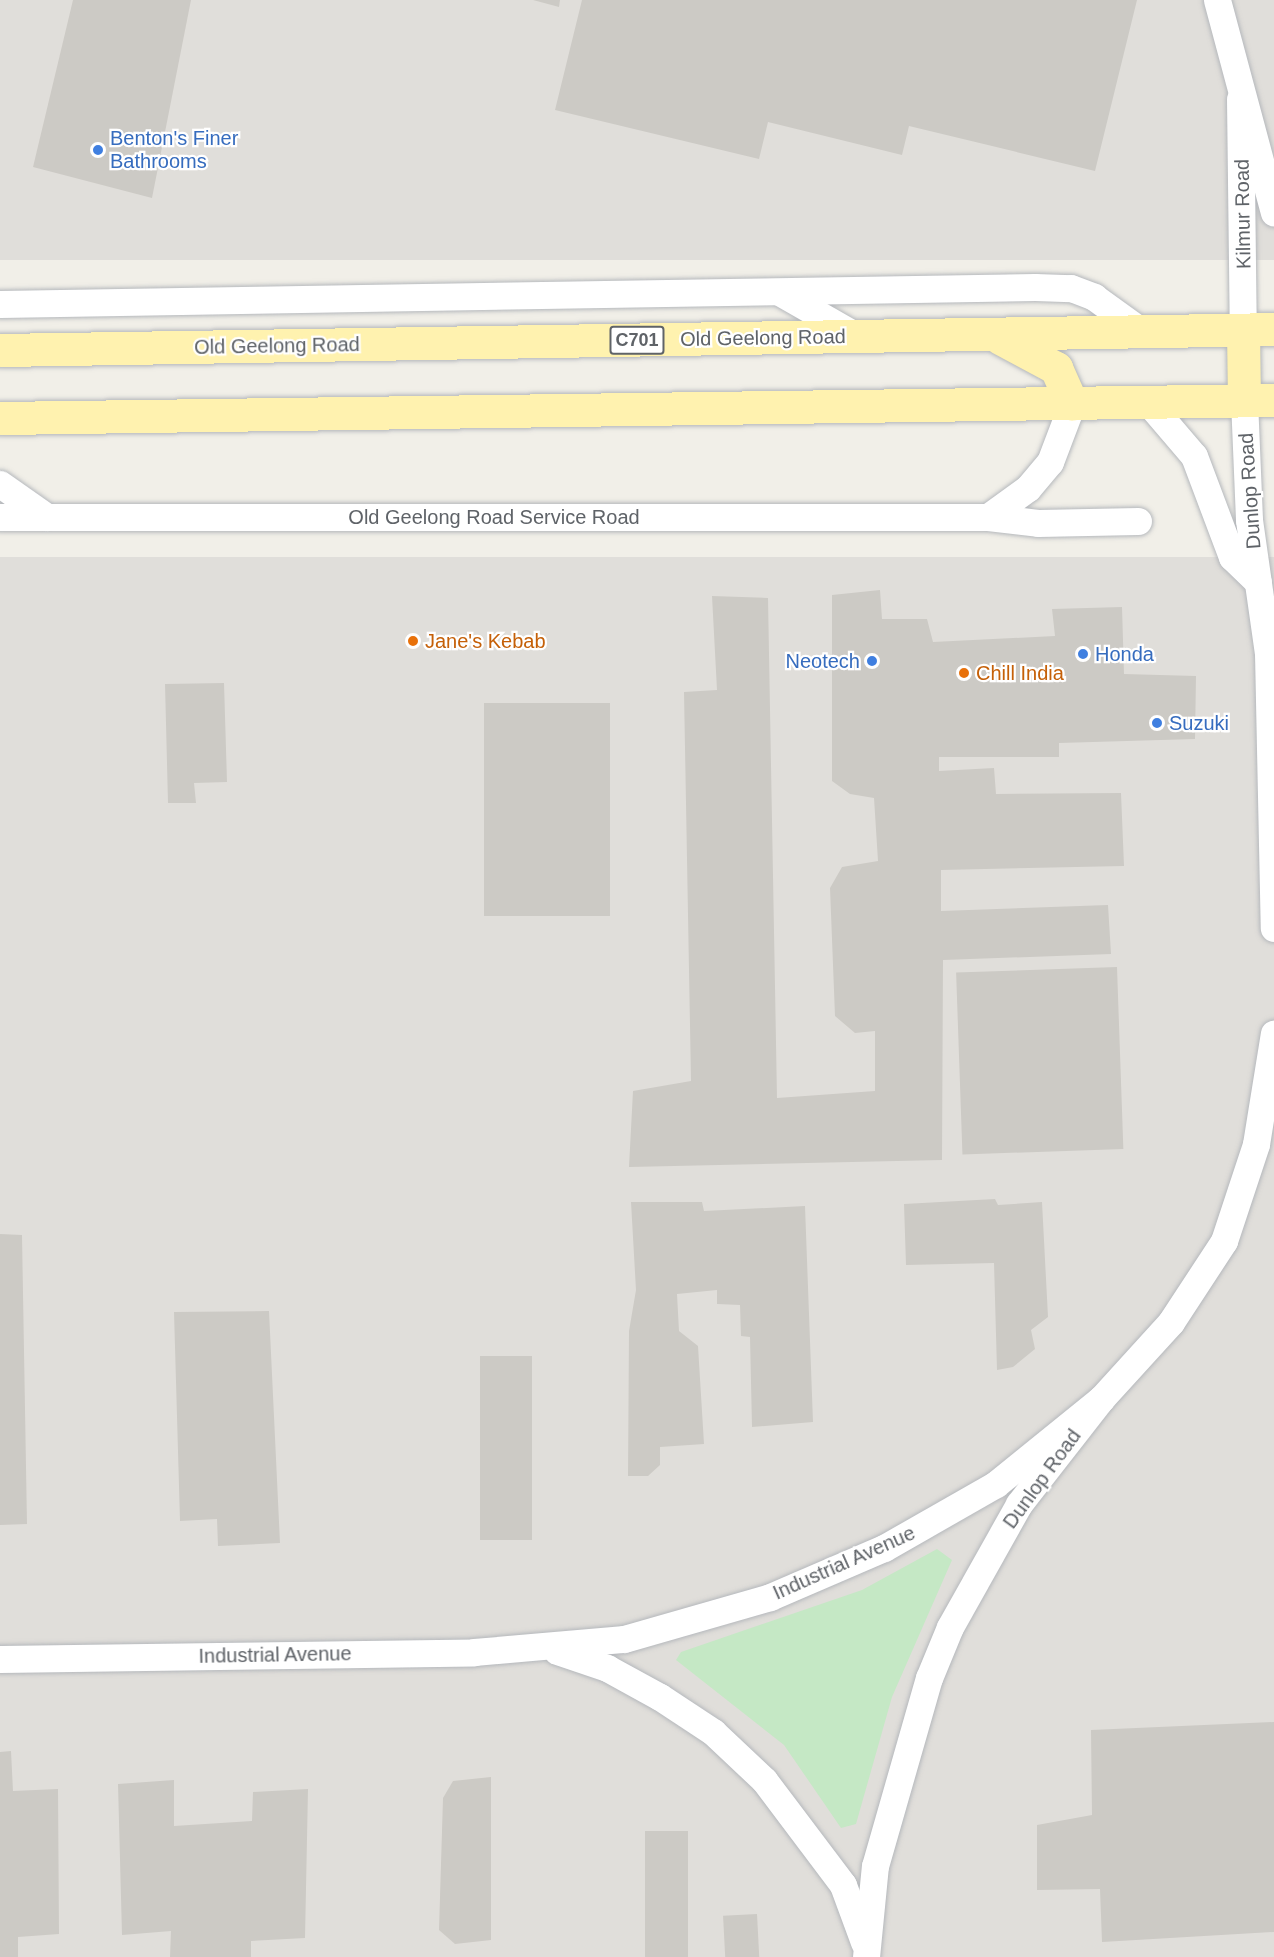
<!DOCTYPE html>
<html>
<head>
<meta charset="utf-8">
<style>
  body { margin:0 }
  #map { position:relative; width:1274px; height:1957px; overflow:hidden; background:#f1efe8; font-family:Helvetica,sans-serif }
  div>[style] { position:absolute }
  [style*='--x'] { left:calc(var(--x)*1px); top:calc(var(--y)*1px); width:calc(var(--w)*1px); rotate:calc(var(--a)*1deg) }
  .industrial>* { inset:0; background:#e0deda; transform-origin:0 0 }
  .green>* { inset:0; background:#c5e8c5 }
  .building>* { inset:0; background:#cccac5; transform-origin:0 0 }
  .roads { filter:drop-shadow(0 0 2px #b5b8bc) drop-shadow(0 0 2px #b5b8bc) }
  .minor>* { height:27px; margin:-13.5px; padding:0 13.5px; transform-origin:13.5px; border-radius:13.5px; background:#fff }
  .primary>* { height:33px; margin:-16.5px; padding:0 16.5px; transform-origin:16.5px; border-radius:16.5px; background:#fff2af }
  .dots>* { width:16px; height:16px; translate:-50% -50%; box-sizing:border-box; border:3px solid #fff; border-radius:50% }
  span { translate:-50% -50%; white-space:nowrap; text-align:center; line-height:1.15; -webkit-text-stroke:4.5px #fff; paint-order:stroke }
  .shield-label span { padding:2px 4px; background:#fff; border:2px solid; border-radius:4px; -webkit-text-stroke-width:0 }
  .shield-label { font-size:18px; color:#5f6368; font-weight:700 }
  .shop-label { font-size:20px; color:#366cbe }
  .left { translate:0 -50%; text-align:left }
  .right { translate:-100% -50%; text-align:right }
  .street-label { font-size:20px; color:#5f6368 }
  .food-label { font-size:20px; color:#c56008 }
</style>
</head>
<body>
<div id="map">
  <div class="industrial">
    <div style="left:0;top:0;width:1274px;height:260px"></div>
    <div style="left:1274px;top:557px;width:1400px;height:1274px;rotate:90deg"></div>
  </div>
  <div class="green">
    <div style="clip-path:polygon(937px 1549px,952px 1560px,892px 1697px,856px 1824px,841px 1828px,784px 1745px,676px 1660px,681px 1652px,862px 1590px)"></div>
  </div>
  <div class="building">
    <div style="clip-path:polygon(73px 0,191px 0,152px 198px,33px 167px)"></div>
    <div style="clip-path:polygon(533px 0,560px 0,559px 7px)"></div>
    <div style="clip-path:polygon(582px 0,1137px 0,1095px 171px,909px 126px,902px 155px,768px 122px,759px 159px,555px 110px)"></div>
    <div style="clip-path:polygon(880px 590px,882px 619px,927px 619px,933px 642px,1055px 636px,1052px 609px,1122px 607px,1124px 674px,1196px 676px,1195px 739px,1059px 743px,1059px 757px,939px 757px,939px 771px,994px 768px,996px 794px,1121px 793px,1124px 866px,941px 870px,941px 911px,1108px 905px,1111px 954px,943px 960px,942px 1160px,629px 1167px,633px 1091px,691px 1081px,684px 692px,717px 690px,712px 596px,768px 598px,777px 1098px,875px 1091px,875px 1031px,855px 1033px,835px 1016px,830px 888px,842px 867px,878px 861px,874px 798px,850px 794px,832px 781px,832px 595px)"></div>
    <div style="clip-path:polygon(224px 683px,227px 782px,194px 783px,196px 803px,168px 803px,165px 684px)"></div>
    <div style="left:484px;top:703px;width:126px;height:213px"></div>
    <div style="left:1117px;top:967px;width:182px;height:161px;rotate:88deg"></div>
    <div style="clip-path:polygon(995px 1199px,998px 1205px,1042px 1202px,1048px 1317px,1031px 1330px,1035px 1349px,1013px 1367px,997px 1370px,994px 1263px,906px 1265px,904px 1204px)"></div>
    <div style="clip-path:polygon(631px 1202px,702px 1202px,704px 1211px,805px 1206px,813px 1422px,752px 1427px,750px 1337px,741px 1336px,740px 1305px,717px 1304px,717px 1290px,677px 1294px,679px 1331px,698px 1346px,704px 1444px,660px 1447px,660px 1465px,648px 1476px,628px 1476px,629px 1331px,636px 1290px)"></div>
    <div style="clip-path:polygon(0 1234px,22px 1235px,27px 1524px,0 1525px)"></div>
    <div style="clip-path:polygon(269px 1311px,280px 1543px,218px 1546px,217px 1519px,180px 1521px,174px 1312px)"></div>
    <div style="left:532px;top:1356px;width:184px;height:52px;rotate:90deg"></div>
    <div style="clip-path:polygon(1274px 1722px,1274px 1932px,1102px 1942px,1100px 1889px,1037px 1890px,1037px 1825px,1092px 1815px,1091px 1730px)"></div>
    <div style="clip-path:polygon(11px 1751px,13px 1791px,58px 1789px,59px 1934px,18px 1937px,18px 1957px,0 1957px,0 1752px)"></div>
    <div style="clip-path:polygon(491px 1777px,491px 1940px,455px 1944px,439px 1930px,443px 1798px,453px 1781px)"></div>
    <div style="clip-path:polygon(174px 1780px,174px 1826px,252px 1821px,253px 1792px,308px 1789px,305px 1938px,251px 1941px,251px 1957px,170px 1957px,171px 1931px,122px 1935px,118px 1784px)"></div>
    <div style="left:645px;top:1831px;width:43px;height:126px"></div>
    <div style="left:757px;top:1914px;width:43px;height:34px;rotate:87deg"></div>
  </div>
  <div class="roads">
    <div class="minor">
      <div style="--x:1217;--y:0;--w:220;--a:75"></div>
      <div style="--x:1240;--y:99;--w:231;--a:89.3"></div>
      <div style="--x:781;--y:293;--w:89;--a:29.7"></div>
      <div style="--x:0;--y:304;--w:1035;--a:-0.94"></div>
      <div style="--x:1035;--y:287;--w:36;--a:2"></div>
      <div style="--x:1071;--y:288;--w:25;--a:21"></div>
      <div style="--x:1094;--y:297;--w:62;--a:35.8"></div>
      <div style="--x:1244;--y:400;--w:120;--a:87.6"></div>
      <div style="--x:1249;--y:520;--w:134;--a:81.9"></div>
      <div style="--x:1268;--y:653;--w:275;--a:88.8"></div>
      <div style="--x:1147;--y:401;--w:72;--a:49.5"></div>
      <div style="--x:1194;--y:456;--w:108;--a:69.4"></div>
      <div style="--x:1232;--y:557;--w:36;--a:44"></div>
      <div style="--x:0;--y:484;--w:57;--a:35.1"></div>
      <div style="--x:0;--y:517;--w:988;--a:0"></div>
      <div style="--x:988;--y:517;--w:49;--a:-35.9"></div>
      <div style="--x:1028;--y:488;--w:34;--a:-50"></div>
      <div style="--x:1050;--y:462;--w:62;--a:-69.2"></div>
      <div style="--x:988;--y:517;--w:50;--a:6.8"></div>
      <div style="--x:1038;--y:523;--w:100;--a:-1.1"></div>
      <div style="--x:557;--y:1651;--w:53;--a:18.8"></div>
      <div style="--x:607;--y:1668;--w:60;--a:28.7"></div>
      <div style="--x:660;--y:1697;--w:64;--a:33.4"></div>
      <div style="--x:713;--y:1732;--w:70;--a:43.3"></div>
      <div style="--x:764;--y:1780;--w:131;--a:53"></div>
      <div style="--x:843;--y:1885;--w:61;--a:69.8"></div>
      <div style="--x:0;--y:1659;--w:474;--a:-0.8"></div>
      <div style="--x:474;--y:1652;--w:151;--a:-5"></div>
      <div style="--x:624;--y:1639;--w:152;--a:-16"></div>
      <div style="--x:770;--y:1597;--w:124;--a:-23.3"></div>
      <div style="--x:884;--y:1548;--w:129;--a:-29.7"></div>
      <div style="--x:996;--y:1484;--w:135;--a:-39"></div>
      <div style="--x:866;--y:1957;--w:91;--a:-84.4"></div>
      <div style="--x:875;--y:1866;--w:196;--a:-74"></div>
      <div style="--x:929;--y:1678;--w:55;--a:-67.6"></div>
      <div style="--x:950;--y:1627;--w:141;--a:-60.7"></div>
      <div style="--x:1019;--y:1504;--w:133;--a:-52"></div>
      <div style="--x:1101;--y:1399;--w:104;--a:-47.7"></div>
      <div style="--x:1171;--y:1322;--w:97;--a:-56.8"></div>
      <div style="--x:1224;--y:1241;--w:102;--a:-71.7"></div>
      <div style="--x:1256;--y:1144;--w:112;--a:-80.8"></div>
    </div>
    <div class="primary">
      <div style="--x:1243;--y:330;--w:70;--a:89.2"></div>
      <div style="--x:1000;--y:338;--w:64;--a:28.2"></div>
      <div style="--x:1056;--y:368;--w:39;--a:66"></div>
      <div style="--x:0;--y:350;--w:1274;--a:-0.94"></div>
      <div style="--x:0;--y:418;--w:1274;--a:-0.81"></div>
    </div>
  </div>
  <div class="dots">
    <div style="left:98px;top:150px;background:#3f7fe0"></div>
    <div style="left:413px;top:641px;background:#e8710a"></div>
    <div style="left:1083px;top:654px;background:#3f7fe0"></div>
    <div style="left:872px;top:661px;background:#3f7fe0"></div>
    <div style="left:964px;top:673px;background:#e8710a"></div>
    <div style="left:1157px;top:723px;background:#3f7fe0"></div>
  </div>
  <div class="shield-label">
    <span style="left:637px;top:340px">C701</span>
  </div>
  <div class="shop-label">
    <span class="left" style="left:110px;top:150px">Benton's Finer<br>Bathrooms</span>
    <span class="left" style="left:1095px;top:654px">Honda</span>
    <span class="right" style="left:860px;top:661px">Neotech</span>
    <span class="left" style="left:1169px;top:723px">Suzuki</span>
  </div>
  <div class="street-label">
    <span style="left:1243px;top:214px;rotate:-91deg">Kilmur Road</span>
    <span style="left:763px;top:338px;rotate:-1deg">Old Geelong Road</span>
    <span style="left:277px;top:346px;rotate:-1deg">Old Geelong Road</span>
    <span style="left:1250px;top:491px;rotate:-94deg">Dunlop Road</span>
    <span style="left:494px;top:517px">Old Geelong Road Service Road</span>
    <span style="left:1042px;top:1479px;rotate:-54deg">Dunlop Road</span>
    <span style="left:844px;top:1563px;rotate:-24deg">Industrial Avenue</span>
    <span style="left:275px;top:1655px;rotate:-1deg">Industrial Avenue</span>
  </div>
  <div class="food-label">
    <span class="left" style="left:425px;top:641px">Jane's Kebab</span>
    <span class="left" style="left:976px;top:673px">Chill India</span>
  </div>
</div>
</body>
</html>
